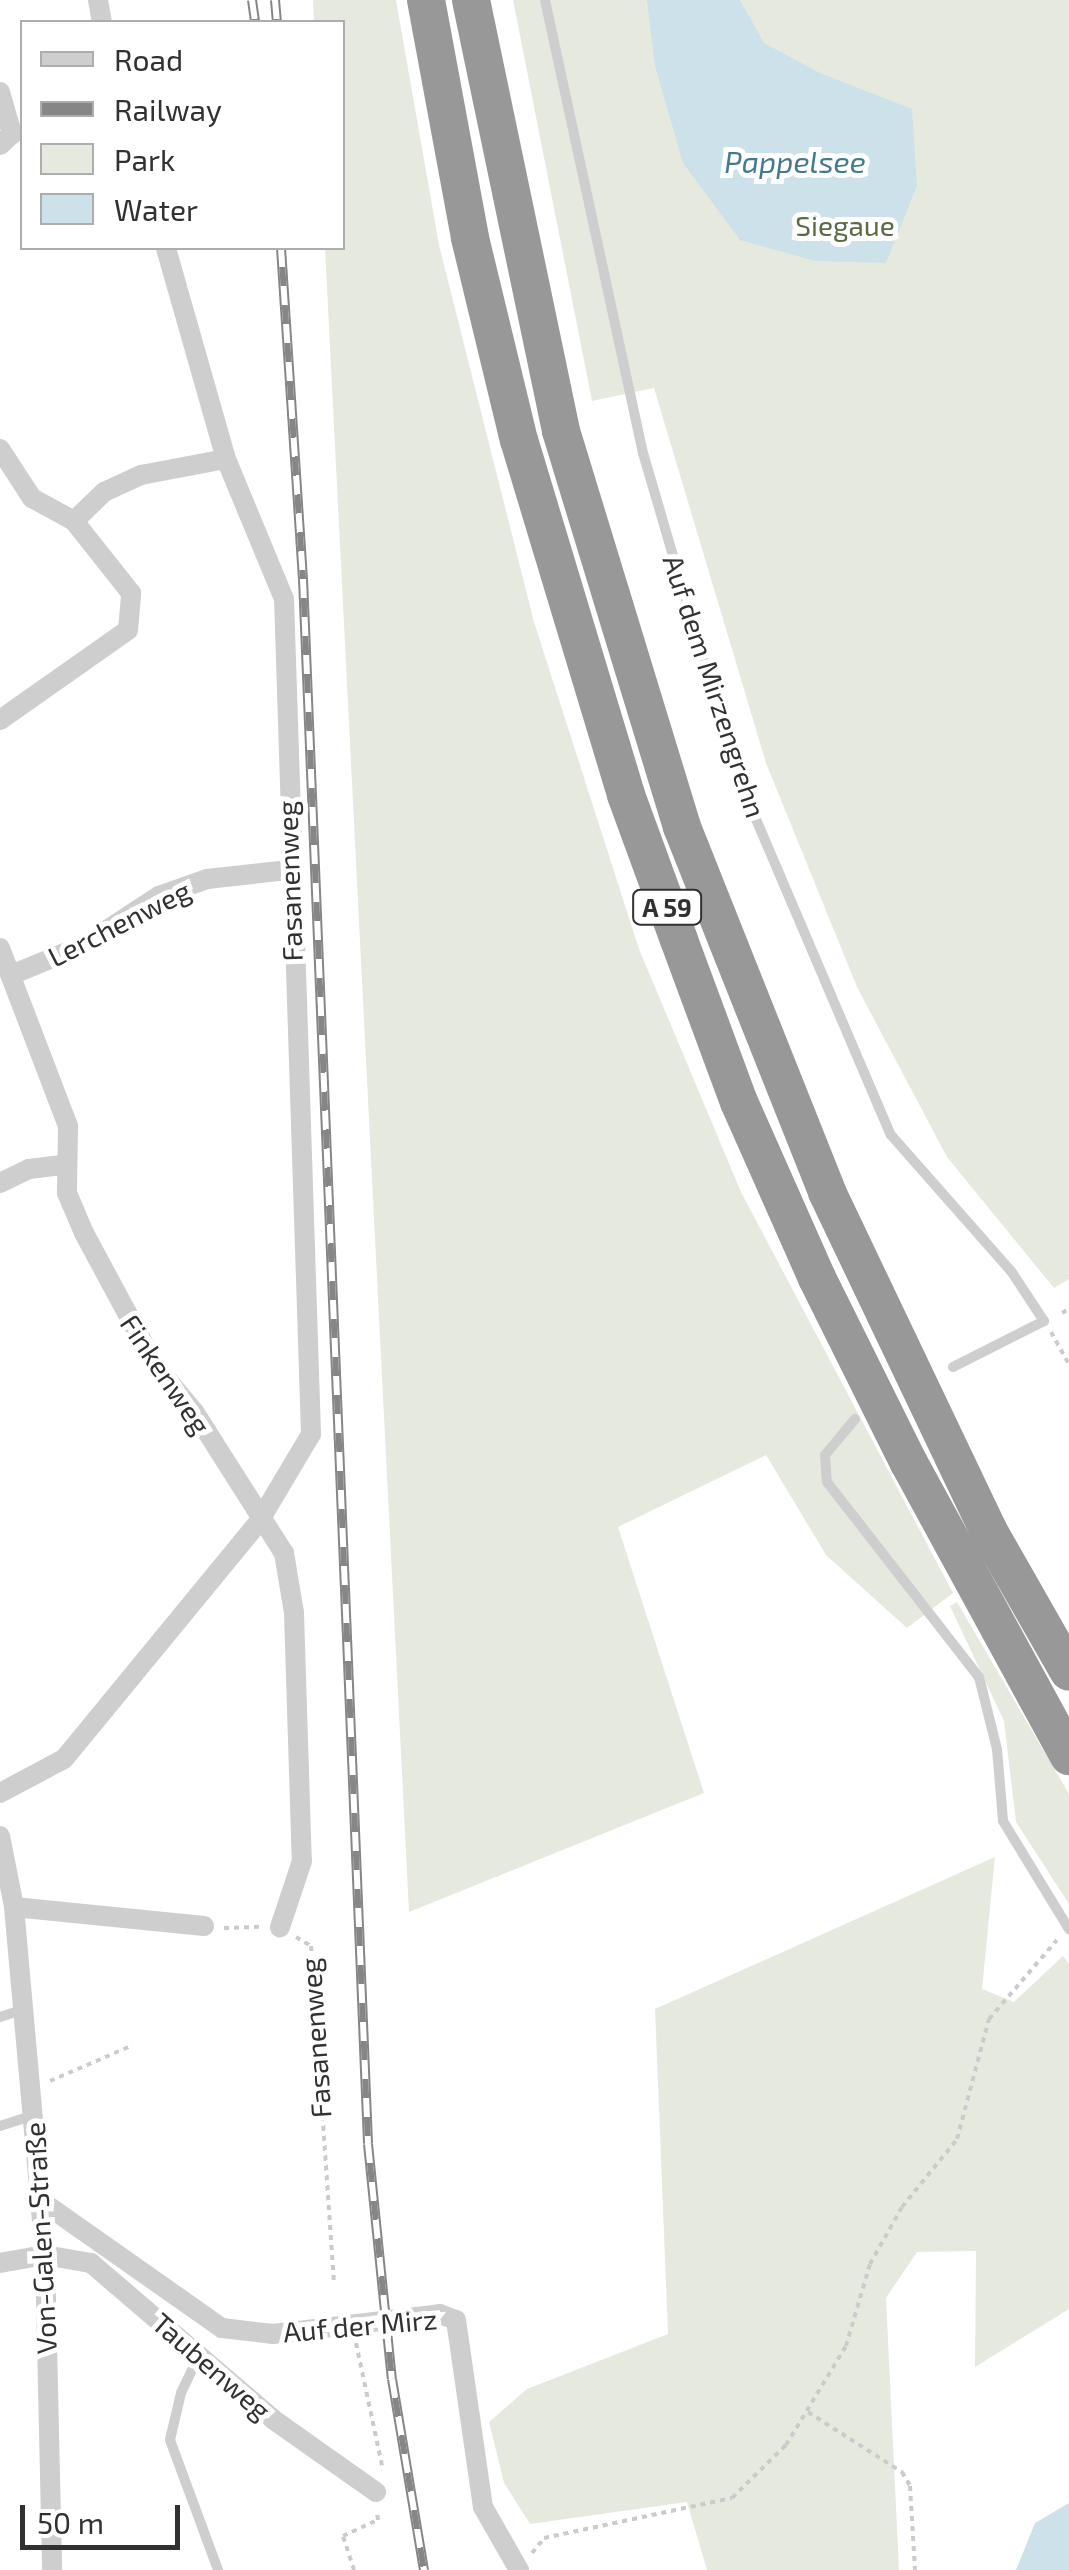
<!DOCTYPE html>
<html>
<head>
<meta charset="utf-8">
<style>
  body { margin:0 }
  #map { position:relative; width:1069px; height:2570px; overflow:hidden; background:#fff; font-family:"Exo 2",sans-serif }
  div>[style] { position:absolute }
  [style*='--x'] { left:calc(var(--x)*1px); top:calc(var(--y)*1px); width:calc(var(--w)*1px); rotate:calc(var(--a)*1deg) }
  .green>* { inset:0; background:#e6eade }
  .water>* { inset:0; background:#cce1e9 }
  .path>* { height:4px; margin-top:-2px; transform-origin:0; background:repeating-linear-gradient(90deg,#cbcbcb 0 5px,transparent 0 10px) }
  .service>* { height:10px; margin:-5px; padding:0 5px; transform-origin:5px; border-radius:5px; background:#cecece }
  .minor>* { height:20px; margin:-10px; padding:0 10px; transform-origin:10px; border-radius:10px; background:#cecece }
  .motorway>* { height:38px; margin:-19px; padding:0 19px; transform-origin:19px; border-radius:19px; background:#989898 }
  .rail>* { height:10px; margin-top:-5px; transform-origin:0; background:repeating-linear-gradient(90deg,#fff 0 19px,#868686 0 38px); box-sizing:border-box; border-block:2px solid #868686 }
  span { translate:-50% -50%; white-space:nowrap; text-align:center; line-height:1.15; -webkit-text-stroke:10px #fff; paint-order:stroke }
  .shield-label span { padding:2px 8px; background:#fff; border:2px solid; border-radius:8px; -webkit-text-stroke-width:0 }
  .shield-label { font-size:25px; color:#313131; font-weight:700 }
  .park-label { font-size:28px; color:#5a6a42 }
  .street-label { font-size:28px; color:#313131 }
  .water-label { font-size:30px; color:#457a8e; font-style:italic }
  .legend { position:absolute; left:20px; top:20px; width:325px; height:230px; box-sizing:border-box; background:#fff; border:2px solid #adadad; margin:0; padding:12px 18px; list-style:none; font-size:30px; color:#313131 }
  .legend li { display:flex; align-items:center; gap:20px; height:50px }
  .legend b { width:50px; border:2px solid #adadad }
  .scale { position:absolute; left:20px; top:2505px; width:160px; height:45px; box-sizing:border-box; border:5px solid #313131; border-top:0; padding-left:12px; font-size:30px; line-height:35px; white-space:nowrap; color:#313131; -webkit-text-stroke:8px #fff; paint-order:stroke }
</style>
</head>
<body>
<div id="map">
  <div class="green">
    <div style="clip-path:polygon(313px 0,396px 0,439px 245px,534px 622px,639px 949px,741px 1192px,953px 1593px,907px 1628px,826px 1555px,766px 1455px,618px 1527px,704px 1793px,409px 1912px,325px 248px,342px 248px,342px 22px,314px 22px)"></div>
    <div style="clip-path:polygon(513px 0,1069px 0,1069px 1279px,1054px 1288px,947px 1157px,857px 987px,766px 763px,654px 388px,592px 401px)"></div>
    <div style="clip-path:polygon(957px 1602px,1069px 1794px,1069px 1904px,1016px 1822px,1004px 1721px,950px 1606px)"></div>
    <div style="clip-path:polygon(995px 1857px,982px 1989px,1014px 2002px,1063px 1956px,1069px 1964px,1069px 2309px,975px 2367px,976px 2251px,917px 2252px,886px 2298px,899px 2570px,707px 2570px,687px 2502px,530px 2524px,504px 2483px,489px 2422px,527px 2389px,668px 2334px,655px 2009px)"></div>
  </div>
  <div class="water">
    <div style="clip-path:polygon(647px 0,740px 0,764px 43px,820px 73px,912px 109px,917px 186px,886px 263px,815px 261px,740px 240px,683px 163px,655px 66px)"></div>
    <div style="clip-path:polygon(1069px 2503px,1069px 2570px,1016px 2570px,1035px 2523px)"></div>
  </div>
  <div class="path">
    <div style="--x:1062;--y:1313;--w:8;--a:-30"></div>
    <div style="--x:1051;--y:1332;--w:37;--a:61"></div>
    <div style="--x:224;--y:1928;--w:35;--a:-2"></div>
    <div style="--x:296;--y:1937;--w:17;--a:31"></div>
    <div style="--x:311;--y:1946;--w:338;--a:86.1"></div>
    <div style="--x:50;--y:2081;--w:90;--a:-23.4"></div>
    <div style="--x:356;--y:2343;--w:130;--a:78"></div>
    <div style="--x:808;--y:2412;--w:112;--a:32.6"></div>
    <div style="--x:902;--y:2472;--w:16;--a:60"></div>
    <div style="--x:910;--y:2486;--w:84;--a:86.6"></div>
    <div style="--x:532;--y:2553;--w:19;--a:-51"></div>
    <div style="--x:544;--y:2538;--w:192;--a:-12"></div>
    <div style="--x:732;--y:2498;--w:76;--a:-44.5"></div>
    <div style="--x:786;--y:2445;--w:116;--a:-58.8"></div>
    <div style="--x:846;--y:2346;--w:85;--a:-73.7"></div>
    <div style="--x:870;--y:2264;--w:65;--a:-60.7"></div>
    <div style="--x:902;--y:2207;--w:87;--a:-51"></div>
    <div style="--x:957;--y:2139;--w:124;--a:-75.1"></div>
    <div style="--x:989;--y:2019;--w:104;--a:-49.3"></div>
    <div style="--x:354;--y:2570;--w:36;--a:-108"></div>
    <div style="--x:343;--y:2536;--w:38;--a:-25"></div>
    <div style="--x:378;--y:2520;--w:7;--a:-98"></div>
  </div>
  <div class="service">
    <div style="--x:545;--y:0;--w:463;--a:77.8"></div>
    <div style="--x:643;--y:453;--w:338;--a:73.7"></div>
    <div style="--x:738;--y:777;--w:389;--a:66.9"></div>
    <div style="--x:891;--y:1135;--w:181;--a:48.6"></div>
    <div style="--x:1011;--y:1271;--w:60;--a:56.6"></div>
    <div style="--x:1044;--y:1321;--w:102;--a:153.2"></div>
    <div style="--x:855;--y:1419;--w:47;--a:129.8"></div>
    <div style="--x:825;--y:1455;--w:27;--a:86"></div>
    <div style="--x:827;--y:1482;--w:247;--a:52.1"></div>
    <div style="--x:979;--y:1677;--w:74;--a:76"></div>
    <div style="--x:997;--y:1749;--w:72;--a:85.2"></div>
    <div style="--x:1003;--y:1821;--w:127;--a:58.6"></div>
    <div style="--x:0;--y:2017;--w:25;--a:-18"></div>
    <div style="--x:0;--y:2126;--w:35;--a:-18"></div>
    <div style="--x:199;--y:2355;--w:42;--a:115.3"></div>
    <div style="--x:181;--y:2393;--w:48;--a:103.2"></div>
    <div style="--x:170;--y:2440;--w:139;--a:69.7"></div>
  </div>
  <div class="minor">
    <div style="--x:98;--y:0;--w:22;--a:80"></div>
    <div style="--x:0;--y:92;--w:44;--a:74.1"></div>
    <div style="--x:12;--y:134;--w:16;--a:137"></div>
    <div style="--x:0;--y:449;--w:59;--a:56.9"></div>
    <div style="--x:32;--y:498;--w:48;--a:28.7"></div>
    <div style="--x:0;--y:720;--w:156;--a:-35.1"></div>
    <div style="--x:128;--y:630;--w:37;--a:-85"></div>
    <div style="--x:131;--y:593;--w:92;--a:-128.4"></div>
    <div style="--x:74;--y:521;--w:42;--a:-44"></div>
    <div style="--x:104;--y:492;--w:41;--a:-24.7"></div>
    <div style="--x:141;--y:475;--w:86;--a:-10.7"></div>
    <div style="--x:0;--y:948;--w:191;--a:69.1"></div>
    <div style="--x:68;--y:1126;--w:67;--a:90.9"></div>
    <div style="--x:67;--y:1193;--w:43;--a:67"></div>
    <div style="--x:84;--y:1233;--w:150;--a:61.7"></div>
    <div style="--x:155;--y:1365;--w:62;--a:50.2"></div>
    <div style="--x:195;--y:1413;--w:166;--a:57.6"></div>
    <div style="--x:284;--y:1553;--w:61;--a:80.5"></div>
    <div style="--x:294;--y:1613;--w:248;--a:88.2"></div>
    <div style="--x:302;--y:1861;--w:70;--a:108.4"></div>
    <div style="--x:11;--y:975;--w:79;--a:-22.3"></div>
    <div style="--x:84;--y:945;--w:90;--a:-33.2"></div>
    <div style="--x:159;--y:896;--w:51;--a:-19.5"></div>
    <div style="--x:207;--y:879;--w:81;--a:-6.3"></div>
    <div style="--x:0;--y:1183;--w:32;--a:-26"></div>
    <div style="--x:29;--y:1169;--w:35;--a:-7"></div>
    <div style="--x:0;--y:1793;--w:72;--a:-28"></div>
    <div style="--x:64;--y:1759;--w:309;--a:-50.6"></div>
    <div style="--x:260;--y:1520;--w:100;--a:-59.3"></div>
    <div style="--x:311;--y:1434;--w:835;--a:-91.85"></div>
    <div style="--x:284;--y:599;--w:152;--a:-112.5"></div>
    <div style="--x:226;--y:459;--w:219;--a:-105.9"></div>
    <div style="--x:0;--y:1836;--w:72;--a:78.8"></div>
    <div style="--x:14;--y:1907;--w:349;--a:84.9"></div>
    <div style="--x:45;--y:2255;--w:315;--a:88.7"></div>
    <div style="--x:14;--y:1907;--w:191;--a:5.7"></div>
    <div style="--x:41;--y:2201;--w:221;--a:35.1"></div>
    <div style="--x:222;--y:2328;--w:51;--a:6.7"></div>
    <div style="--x:273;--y:2334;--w:168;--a:-6.8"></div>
    <div style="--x:440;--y:2314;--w:17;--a:21"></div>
    <div style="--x:456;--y:2320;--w:189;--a:81.8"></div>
    <div style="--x:483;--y:2507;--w:73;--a:60.3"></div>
    <div style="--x:0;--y:2263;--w:46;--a:-10.1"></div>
    <div style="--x:45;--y:2255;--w:47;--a:9.9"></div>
    <div style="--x:91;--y:2263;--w:241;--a:40.6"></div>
    <div style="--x:274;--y:2420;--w:125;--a:35.2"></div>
  </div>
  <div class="motorway">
    <div style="--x:426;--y:0;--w:242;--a:79.5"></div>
    <div style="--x:470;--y:238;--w:208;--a:76.4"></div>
    <div style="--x:519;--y:440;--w:371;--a:73.2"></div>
    <div style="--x:626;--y:795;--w:154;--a:69.9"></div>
    <div style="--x:679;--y:940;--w:173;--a:69.7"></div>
    <div style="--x:739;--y:1102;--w:193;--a:66.1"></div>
    <div style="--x:817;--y:1278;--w:207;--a:63.6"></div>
    <div style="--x:909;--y:1463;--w:334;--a:61.4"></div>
    <div style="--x:471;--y:0;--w:440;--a:78.2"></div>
    <div style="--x:561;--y:431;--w:414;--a:73"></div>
    <div style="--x:682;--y:827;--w:393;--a:68.3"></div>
    <div style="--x:827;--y:1192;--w:374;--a:64.5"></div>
    <div style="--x:988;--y:1530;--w:163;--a:60.3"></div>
  </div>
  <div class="rail">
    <div style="--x:252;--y:0;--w:22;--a:82"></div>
    <div style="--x:275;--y:0;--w:22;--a:85"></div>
    <div style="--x:281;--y:248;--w:332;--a:86.2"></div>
    <div style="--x:303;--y:579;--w:1566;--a:87.62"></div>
    <div style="--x:368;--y:2144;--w:236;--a:84.2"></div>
    <div style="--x:392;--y:2379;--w:194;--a:80.5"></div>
  </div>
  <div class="shield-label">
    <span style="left:667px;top:907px">A 59</span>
  </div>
  <div class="park-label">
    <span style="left:845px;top:225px">Siegaue</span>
  </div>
  <div class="street-label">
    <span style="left:715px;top:686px;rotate:72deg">Auf dem Mirzengrehn</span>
    <span style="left:289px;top:881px;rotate:-92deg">Fasanenweg</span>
    <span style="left:119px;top:923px;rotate:-27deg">Lerchenweg</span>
    <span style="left:166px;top:1374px;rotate:56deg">Finkenweg</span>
    <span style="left:315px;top:2038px;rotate:-94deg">Fasanenweg</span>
    <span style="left:40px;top:2238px;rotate:-93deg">Von-Galen-Straße</span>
    <span style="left:360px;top:2325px;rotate:-5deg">Auf der Mirz</span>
    <span style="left:212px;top:2366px;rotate:41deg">Taubenweg</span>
  </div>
  <div class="water-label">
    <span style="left:795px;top:161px">Pappelsee</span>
  </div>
  <ul class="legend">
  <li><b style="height:12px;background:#cecece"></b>Road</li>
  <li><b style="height:12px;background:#868686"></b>Railway</li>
  <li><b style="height:28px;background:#e6eade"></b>Park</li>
  <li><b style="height:28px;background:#cce1e9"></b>Water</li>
  </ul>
  <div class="scale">50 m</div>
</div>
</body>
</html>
